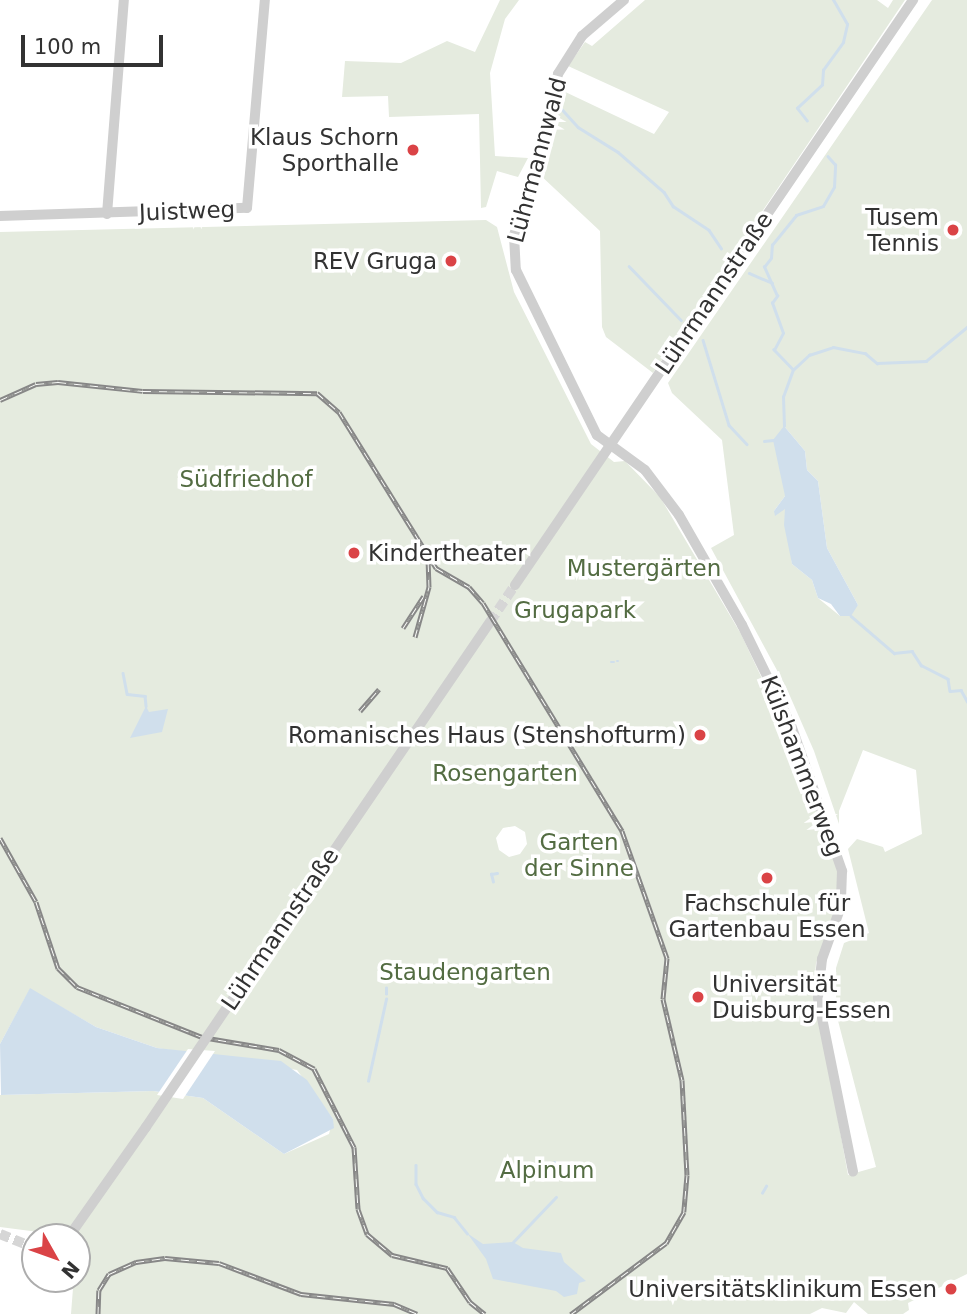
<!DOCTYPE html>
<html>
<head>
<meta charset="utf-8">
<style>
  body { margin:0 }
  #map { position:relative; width:967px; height:1314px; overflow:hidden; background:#fff; font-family:"DejaVu Sans",sans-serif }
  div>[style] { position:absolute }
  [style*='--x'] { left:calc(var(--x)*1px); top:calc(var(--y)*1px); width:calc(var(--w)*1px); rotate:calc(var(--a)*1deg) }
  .green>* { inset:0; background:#e5ebdf }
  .water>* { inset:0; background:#d0dfec }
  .pier>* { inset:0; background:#fff }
  .stream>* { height:2.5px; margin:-1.25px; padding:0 1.25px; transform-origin:1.25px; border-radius:1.25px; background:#d0dfec }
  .street-tunnel>* { height:10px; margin-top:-5px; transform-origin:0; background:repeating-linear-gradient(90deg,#d6d6d6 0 10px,transparent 0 15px) }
  .street>* { height:10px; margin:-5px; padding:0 5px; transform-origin:5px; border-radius:5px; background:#cfcfcf }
  .rail>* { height:5px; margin-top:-2.5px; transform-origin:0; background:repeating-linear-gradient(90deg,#fff 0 8px,#878787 0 16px); box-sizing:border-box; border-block:2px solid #878787 }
  .street-bridge>* { height:10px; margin:-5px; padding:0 5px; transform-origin:5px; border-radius:5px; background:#cfcfcf }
  .dots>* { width:19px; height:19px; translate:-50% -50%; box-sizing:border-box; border:4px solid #fff; border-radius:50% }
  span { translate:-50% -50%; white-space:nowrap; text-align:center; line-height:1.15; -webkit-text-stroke:7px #fff; paint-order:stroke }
  .poi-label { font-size:23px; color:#323232 }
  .right { translate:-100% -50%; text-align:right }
  .left { translate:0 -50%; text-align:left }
  .street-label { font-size:23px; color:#323232 }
  .park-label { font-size:23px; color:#536c42 }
  .north { position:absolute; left:21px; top:1223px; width:70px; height:70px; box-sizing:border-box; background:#fff; border:2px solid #adadad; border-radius:50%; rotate:130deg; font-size:19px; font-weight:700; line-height:28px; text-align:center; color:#323232 }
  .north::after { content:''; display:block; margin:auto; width:24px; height:32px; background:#da4346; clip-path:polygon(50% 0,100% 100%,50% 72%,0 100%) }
  .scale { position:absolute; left:21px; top:35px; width:142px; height:32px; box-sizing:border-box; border:4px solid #323232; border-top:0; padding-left:9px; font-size:21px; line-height:24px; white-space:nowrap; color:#323232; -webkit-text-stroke:5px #fff; paint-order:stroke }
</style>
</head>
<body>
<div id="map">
  <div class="green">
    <div style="clip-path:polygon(500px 0,519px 0,505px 19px,490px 73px,495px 156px,528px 158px,518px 177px,497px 171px,486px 207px,481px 208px,479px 114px,389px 117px,388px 96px,342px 97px,345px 61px,401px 63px,447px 41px,475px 52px)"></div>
    <div style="clip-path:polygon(645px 0,877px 0,888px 8px,893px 0,905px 0,653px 373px,606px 337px,602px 327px,600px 231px,539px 174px,559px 89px,654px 134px,669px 112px,568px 66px,585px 42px,592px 46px)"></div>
    <div style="clip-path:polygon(evenodd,932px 0,967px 0,967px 1274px,908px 1303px,909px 1310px,903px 1314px,868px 1314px,854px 1302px,846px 1313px,822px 1308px,810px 1314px,71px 1314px,77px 1237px,0 1227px,0 1095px,153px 1091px,203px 1098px,284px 1154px,329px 1134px,333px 1119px,297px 1070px,157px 1048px,96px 1027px,30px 989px,0 1044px,0 232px,486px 220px,497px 227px,514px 292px,591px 444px,614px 462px,625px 461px,660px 497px,741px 634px,790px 738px,837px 869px,837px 908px,816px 963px,814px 987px,848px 1175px,876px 1167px,836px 1013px,836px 968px,844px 943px,869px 933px,848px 849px,857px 839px,883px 847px,885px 852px,922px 834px,916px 770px,863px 750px,839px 811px,839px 824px,814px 751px,786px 687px,711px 548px,734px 535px,722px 440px,672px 393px,668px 383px,932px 0,784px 426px,805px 451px,807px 470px,818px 481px,827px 548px,858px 605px,840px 616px,818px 598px,812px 580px,792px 564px,786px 508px,774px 511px,785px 496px,784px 426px,932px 0,515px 826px,525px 832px,527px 844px,520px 854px,509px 857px,499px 850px,496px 838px,503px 828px,515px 826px)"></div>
  </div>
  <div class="water">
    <div style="clip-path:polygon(784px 426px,805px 451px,807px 470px,818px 481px,827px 548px,858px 605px,851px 616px,840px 616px,831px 604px,818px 598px,812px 580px,792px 564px,784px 525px,785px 509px,775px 516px,774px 511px,785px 496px,773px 440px)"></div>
    <div style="clip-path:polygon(146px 706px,149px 712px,168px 709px,162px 732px,130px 738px)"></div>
    <div style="clip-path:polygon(30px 988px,96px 1027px,157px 1048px,281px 1061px,307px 1080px,333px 1119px,334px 1128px,284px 1154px,203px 1098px,153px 1091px,1px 1095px,0 1044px)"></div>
    <div style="clip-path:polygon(467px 1233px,483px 1244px,513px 1242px,523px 1248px,561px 1253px,564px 1262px,586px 1281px,579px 1283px,577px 1294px,564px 1297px,556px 1291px,493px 1279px,486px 1259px)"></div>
  </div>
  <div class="pier">
    <div style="clip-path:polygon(188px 1049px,215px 1051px,183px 1099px,157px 1095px)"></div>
  </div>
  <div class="stream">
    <div style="--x:560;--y:107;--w:27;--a:48"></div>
    <div style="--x:578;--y:127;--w:47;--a:32"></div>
    <div style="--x:618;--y:152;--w:61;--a:41"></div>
    <div style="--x:664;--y:192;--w:17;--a:57"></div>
    <div style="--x:673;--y:206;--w:43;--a:33.7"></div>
    <div style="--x:709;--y:230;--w:22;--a:56"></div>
    <div style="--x:807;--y:121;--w:16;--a:-128"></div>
    <div style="--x:797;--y:108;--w:34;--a:-43"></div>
    <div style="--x:822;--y:85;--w:15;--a:-86"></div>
    <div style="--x:823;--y:70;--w:34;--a:-54"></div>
    <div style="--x:843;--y:42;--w:18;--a:-77"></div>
    <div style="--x:847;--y:24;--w:28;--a:-120"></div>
    <div style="--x:629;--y:266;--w:75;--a:46.1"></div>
    <div style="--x:749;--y:273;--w:25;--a:23"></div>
    <div style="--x:703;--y:340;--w:89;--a:73"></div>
    <div style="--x:729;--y:425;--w:26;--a:47"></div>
    <div style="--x:794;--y:369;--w:21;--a:-43"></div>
    <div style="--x:809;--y:355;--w:25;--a:-18"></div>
    <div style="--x:833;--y:347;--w:33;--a:11"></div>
    <div style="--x:865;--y:353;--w:16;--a:40"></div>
    <div style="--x:877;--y:363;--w:49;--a:-2.3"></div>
    <div style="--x:926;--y:361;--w:53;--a:-39.7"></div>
    <div style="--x:784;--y:426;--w:29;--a:-92"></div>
    <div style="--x:783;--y:397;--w:29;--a:-70"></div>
    <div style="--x:793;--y:370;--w:28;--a:-134"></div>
    <div style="--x:774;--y:350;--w:19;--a:-62"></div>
    <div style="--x:783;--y:333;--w:32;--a:-110"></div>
    <div style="--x:772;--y:303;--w:9;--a:-54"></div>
    <div style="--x:777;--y:296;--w:32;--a:-114"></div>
    <div style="--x:764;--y:267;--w:11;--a:-52"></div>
    <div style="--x:771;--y:258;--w:13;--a:-86"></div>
    <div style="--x:772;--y:245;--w:38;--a:-51"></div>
    <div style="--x:796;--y:215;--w:28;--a:-18"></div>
    <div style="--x:823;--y:206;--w:22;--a:-60"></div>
    <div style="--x:834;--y:187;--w:22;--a:-87"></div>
    <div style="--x:835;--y:165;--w:11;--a:-131"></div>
    <div style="--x:764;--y:441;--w:9;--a:-6"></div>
    <div style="--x:851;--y:616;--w:57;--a:40.7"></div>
    <div style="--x:894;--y:653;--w:18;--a:-6"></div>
    <div style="--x:912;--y:651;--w:17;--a:57"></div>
    <div style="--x:921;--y:665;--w:30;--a:27"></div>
    <div style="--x:948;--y:679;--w:12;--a:81"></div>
    <div style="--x:950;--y:691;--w:11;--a:-5"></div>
    <div style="--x:961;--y:690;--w:13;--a:61"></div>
    <div style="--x:617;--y:661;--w:1;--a:0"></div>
    <div style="--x:611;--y:662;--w:3;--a:0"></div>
    <div style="--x:123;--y:673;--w:21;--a:79"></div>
    <div style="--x:127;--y:694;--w:18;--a:6"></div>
    <div style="--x:145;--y:696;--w:10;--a:84"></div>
    <div style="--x:493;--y:882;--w:8;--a:-104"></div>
    <div style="--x:491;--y:874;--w:6;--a:-9"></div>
    <div style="--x:386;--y:994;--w:6;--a:-90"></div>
    <div style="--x:368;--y:1081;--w:84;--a:-77.6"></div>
    <div style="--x:555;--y:1162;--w:17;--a:87"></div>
    <div style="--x:416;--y:1165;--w:19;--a:90"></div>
    <div style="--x:416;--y:1184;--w:16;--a:63"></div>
    <div style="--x:423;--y:1198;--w:20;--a:45"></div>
    <div style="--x:437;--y:1212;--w:18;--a:16"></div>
    <div style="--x:454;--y:1217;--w:21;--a:51"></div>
    <div style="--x:762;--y:1193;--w:8;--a:-60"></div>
    <div style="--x:513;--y:1242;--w:62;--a:-46.3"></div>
  </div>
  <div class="street-tunnel">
    <div style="--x:490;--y:622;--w:45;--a:-56"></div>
    <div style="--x:0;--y:1234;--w:38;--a:22"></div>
  </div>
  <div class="street">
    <div style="--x:624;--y:0;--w:55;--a:139.4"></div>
    <div style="--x:582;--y:36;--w:45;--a:122.3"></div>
    <div style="--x:558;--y:74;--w:78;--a:102.6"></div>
    <div style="--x:541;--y:150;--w:89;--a:107.6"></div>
    <div style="--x:514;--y:235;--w:35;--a:87"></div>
    <div style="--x:516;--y:270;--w:184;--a:63.9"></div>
    <div style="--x:597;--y:435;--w:59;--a:36.1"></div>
    <div style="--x:645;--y:470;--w:56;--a:52.9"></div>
    <div style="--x:679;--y:515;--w:127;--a:60.2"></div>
    <div style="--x:742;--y:625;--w:111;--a:63.9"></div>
    <div style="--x:791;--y:725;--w:155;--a:70.7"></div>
    <div style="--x:842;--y:871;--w:35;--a:92"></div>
    <div style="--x:841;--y:906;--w:56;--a:109.7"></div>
    <div style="--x:822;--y:959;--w:39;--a:96"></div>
    <div style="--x:818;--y:998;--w:177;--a:78.6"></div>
    <div style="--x:107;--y:214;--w:215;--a:-85.5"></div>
    <div style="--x:0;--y:216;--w:247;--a:-1.9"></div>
    <div style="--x:247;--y:208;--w:209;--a:-85.1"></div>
    <div style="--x:515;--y:585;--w:708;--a:-55.77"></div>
    <div style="--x:228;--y:1006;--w:465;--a:-55.7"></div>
    <div style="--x:70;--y:1235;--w:132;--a:-54.9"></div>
  </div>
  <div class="rail">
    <div style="--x:0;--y:400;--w:39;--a:-24"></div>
    <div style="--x:36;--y:384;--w:22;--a:-5"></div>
    <div style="--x:58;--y:382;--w:85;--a:6"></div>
    <div style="--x:143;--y:391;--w:174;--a:0.7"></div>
    <div style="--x:317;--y:393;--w:29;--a:41"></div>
    <div style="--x:339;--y:412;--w:184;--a:58.1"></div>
    <div style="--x:436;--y:568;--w:38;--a:30"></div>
    <div style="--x:469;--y:587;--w:21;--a:49"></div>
    <div style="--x:483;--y:603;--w:267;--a:58.6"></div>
    <div style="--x:622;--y:831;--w:135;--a:70.5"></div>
    <div style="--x:667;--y:958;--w:41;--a:95.6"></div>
    <div style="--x:663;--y:999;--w:83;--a:76.8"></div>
    <div style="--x:682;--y:1080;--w:95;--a:87"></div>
    <div style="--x:687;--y:1175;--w:37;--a:95"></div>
    <div style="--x:684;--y:1212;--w:36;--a:120"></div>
    <div style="--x:666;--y:1243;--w:119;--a:143.2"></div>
    <div style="--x:403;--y:628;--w:38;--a:-57"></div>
    <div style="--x:415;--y:637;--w:52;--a:-74.4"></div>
    <div style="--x:429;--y:587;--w:28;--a:-92"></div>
    <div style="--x:360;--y:711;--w:29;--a:-49"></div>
    <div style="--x:0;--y:838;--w:73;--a:60.6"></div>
    <div style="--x:36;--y:902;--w:70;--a:71.6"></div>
    <div style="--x:58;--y:968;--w:27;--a:45"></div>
    <div style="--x:77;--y:987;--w:135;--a:21.8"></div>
    <div style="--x:202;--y:1037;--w:78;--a:9.6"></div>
    <div style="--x:279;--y:1050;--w:40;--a:28"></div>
    <div style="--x:314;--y:1069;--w:88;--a:62.9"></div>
    <div style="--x:354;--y:1147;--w:62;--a:86.3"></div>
    <div style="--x:358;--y:1209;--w:27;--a:70"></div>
    <div style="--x:367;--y:1234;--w:33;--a:40"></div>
    <div style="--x:392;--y:1255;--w:57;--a:13.3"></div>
    <div style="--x:447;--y:1268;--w:41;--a:55.9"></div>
    <div style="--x:470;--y:1302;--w:19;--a:39"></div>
    <div style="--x:98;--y:1314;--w:24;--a:-88"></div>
    <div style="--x:99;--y:1290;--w:19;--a:-58"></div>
    <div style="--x:109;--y:1274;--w:30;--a:-24"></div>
    <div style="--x:136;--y:1262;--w:29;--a:-8"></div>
    <div style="--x:165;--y:1258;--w:54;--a:5.3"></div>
    <div style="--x:219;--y:1263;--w:88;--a:20.7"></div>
    <div style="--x:301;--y:1294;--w:94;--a:6.1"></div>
    <div style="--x:394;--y:1304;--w:25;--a:23"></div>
  </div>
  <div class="street-bridge">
    <div style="--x:146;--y:1127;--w:146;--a:-55.9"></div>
  </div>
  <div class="dots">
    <div style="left:413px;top:150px;background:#da4346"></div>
    <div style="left:953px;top:230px;background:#da4346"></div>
    <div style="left:451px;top:261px;background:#da4346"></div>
    <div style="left:354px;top:553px;background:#da4346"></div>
    <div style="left:700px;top:735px;background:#da4346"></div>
    <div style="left:767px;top:878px;background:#da4346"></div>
    <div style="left:698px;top:997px;background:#da4346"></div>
    <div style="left:951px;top:1289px;background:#da4346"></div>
  </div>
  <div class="poi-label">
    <span class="right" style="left:399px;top:150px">Klaus Schorn<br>Sporthalle</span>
    <span class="right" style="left:939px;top:230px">Tusem<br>Tennis</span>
    <span class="right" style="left:437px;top:261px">REV Gruga</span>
    <span class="left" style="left:368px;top:553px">Kindertheater</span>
    <span class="right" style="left:686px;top:735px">Romanisches Haus (Stenshofturm)</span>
    <span style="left:767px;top:916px">Fachschule für<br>Gartenbau Essen</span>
    <span class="left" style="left:712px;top:997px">Universität<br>Duisburg-Essen</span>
    <span class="right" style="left:937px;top:1289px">Universitätsklinikum Essen</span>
  </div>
  <div class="street-label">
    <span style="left:537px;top:160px;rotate:-75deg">Lührmannwald</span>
    <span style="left:187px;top:211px;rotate:-2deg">Juistweg</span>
    <span style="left:714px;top:293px;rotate:-56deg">Lührmannstraße</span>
    <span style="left:802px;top:766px;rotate:69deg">Külshammerweg</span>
    <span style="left:280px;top:929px;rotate:-56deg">Lührmannstraße</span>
  </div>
  <div class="park-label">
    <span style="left:246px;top:479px">Südfriedhof</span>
    <span style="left:644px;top:568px">Mustergärten</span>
    <span style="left:575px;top:610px">Grugapark</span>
    <span style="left:505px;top:773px">Rosengarten</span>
    <span style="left:579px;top:855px">Garten<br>der Sinne</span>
    <span style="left:465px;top:972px">Staudengarten</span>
    <span style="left:547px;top:1170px">Alpinum</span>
  </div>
  <div class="north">N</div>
  <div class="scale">100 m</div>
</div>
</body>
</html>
